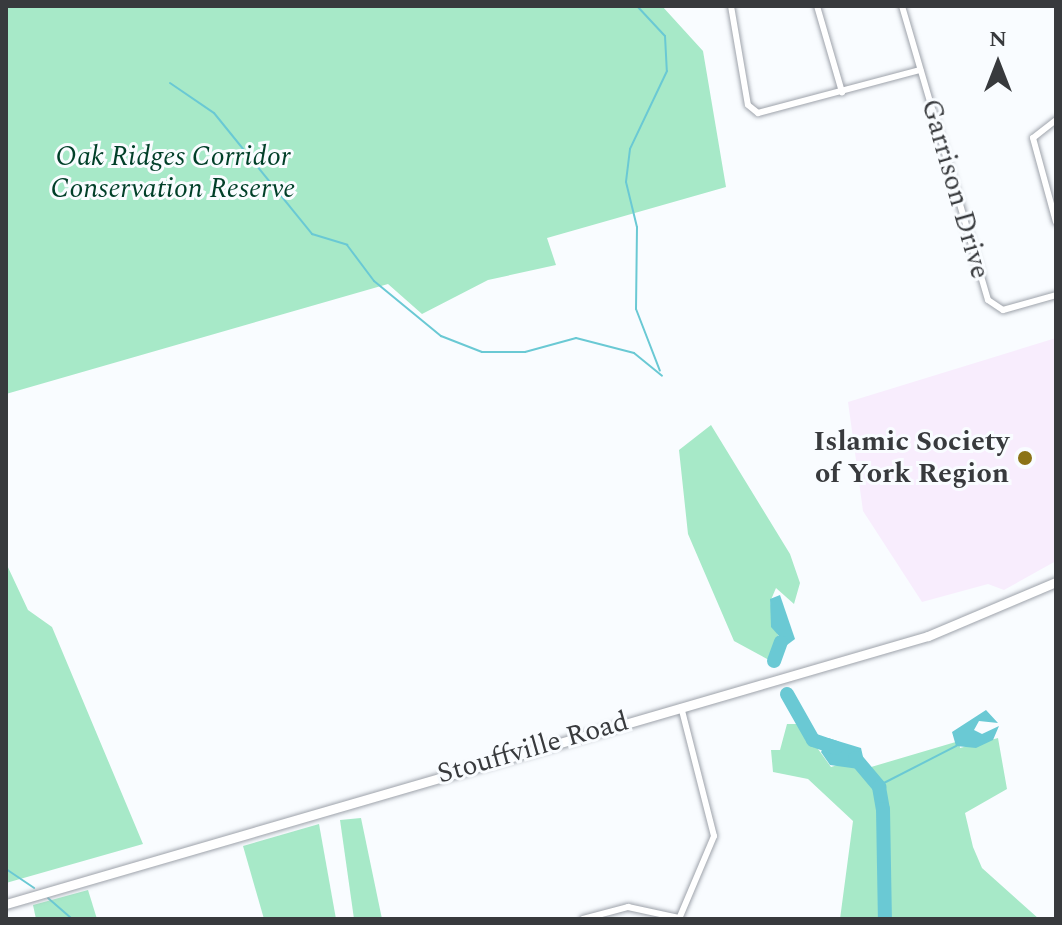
<!DOCTYPE html>
<html>
<head>
<meta charset="utf-8">
<style>
  body { margin:0 }
  #map { position:relative; width:1062px; height:925px; overflow:hidden; background:#f9fcff; font-family:Spectral,serif }
  div>[style] { position:absolute }
  [style*='--x'] { left:calc(var(--x)*1px); top:calc(var(--y)*1px); width:calc(var(--w)*1px); rotate:calc(var(--a)*1deg) }
  .commercial>* { inset:0; background:#f8edfd }
  .green>* { inset:0; background:#a7e9c8 }
  .water>* { inset:0; background:#6ac9d4 }
  .stream>* { height:2px; margin:-1px; padding:0 1px; transform-origin:1px; border-radius:1px; background:#6ac9d4 }
  .river>* { height:14px; margin:-7px; padding:0 7px; transform-origin:7px; border-radius:7px; background:#6ac9d4 }
  .roads { filter:drop-shadow(0 0 2px #9ea3ab) drop-shadow(0 0 2px #9ea3ab) }
  .street>* { height:6px; margin:-3px; padding:0 3px; transform-origin:3px; border-radius:3px; background:#fff }
  .secondary>* { height:9px; margin:-4.5px; padding:0 4.5px; transform-origin:4.5px; border-radius:4.5px; background:#fff }
  .dots>* { width:22px; height:22px; translate:-50% -50%; box-sizing:border-box; border:4px solid #f9fcff; border-radius:50% }
  span { translate:-50% -50%; white-space:nowrap; text-align:center; line-height:1.15; -webkit-text-stroke:6px #f9fcff; paint-order:stroke }
  .park-label { font-size:28px; color:#003f28; font-style:italic }
  .street-label { font-size:28px; color:#383a3d }
  .poi-label { font-size:28px; color:#383a3d; font-weight:700 }
  .right { translate:-100% -50%; text-align:right }
  .frame { position:absolute; inset:0; border:8px solid #383a3d; pointer-events:none }
  .north { position:absolute; left:958px; top:24px; width:80px; height:80px; -webkit-text-stroke:6px #f9fcff; paint-order:stroke; rotate:0deg; font-size:22px; font-weight:700; line-height:32px; text-align:center; color:#383a3d }
  .north::after { content:''; display:block; margin:auto; width:28px; height:36px; background:#383a3d; clip-path:polygon(50% 0,100% 100%,50% 72%,0 100%) }
</style>
</head>
<body>
<div id="map">
  <div class="commercial">
    <div style="clip-path:polygon(1056px 338px,1056px 561px,1004px 590px,988px 584px,922px 602px,863px 511px,848px 402px)"></div>
  </div>
  <div class="green">
    <div style="clip-path:polygon(6px 6px,662px 6px,703px 51px,726px 187px,547px 238px,556px 265px,488px 280px,422px 314px,388px 284px,6px 394px)"></div>
    <div style="clip-path:polygon(711px 425px,790px 554px,800px 583px,794px 604px,776px 588px,770px 602px,781px 648px,769px 660px,734px 641px,688px 534px,679px 450px)"></div>
    <div style="clip-path:polygon(6px 563px,28px 610px,52px 627px,143px 844px,6px 883px)"></div>
    <div style="clip-path:polygon(787px 724px,800px 724px,831px 767px,844px 763px,861px 770px,959px 741px,960px 748px,998px 738px,1007px 789px,965px 813px,973px 847px,982px 868px,1039px 919px,840px 919px,853px 821px,808px 779px,773px 772px,771px 750px,780px 750px)"></div>
    <div style="clip-path:polygon(361px 818px,382px 919px,354px 919px,340px 820px)"></div>
    <div style="clip-path:polygon(319px 824px,336px 919px,264px 919px,243px 846px)"></div>
    <div style="clip-path:polygon(88px 890px,97px 919px,36px 919px,33px 905px)"></div>
  </div>
  <div class="water">
    <div style="clip-path:polygon(780px 595px,795px 639px,787px 645px,771px 627px,770px 599px)"></div>
    <div style="clip-path:polygon(986px 710px,998px 723px,979px 721px,974px 730px,982px 734px,999px 726px,993px 740px,976px 748px,956px 746px,952px 732px)"></div>
    <div style="clip-path:polygon(828px 738px,861px 748px,866px 770px,830px 765px,821px 752px)"></div>
  </div>
  <div class="stream">
    <div style="--x:637;--y:6;--w:41;--a:47"></div>
    <div style="--x:665;--y:36;--w:35;--a:87"></div>
    <div style="--x:667;--y:71;--w:86;--a:115.4"></div>
    <div style="--x:630;--y:149;--w:33;--a:97"></div>
    <div style="--x:626;--y:182;--w:46;--a:76.3"></div>
    <div style="--x:637;--y:227;--w:82;--a:90.7"></div>
    <div style="--x:636;--y:309;--w:66;--a:68.8"></div>
    <div style="--x:170;--y:83;--w:53;--a:34.3"></div>
    <div style="--x:214;--y:113;--w:156;--a:51"></div>
    <div style="--x:312;--y:234;--w:37;--a:17"></div>
    <div style="--x:347;--y:245;--w:45;--a:53.1"></div>
    <div style="--x:374;--y:281;--w:87;--a:39.4"></div>
    <div style="--x:441;--y:336;--w:44;--a:21.3"></div>
    <div style="--x:482;--y:352;--w:43;--a:0"></div>
    <div style="--x:525;--y:352;--w:53;--a:-15.4"></div>
    <div style="--x:576;--y:338;--w:60;--a:14.5"></div>
    <div style="--x:634;--y:353;--w:36;--a:39"></div>
    <div style="--x:878;--y:786;--w:88;--a:-27.1"></div>
    <div style="--x:6;--y:869;--w:34;--a:34"></div>
    <div style="--x:48;--y:898;--w:32;--a:41"></div>
  </div>
  <div class="river">
    <div style="--x:774;--y:661;--w:20;--a:-70"></div>
    <div style="--x:787;--y:694;--w:53;--a:60.5"></div>
    <div style="--x:813;--y:740;--w:24;--a:19"></div>
    <div style="--x:855;--y:758;--w:38;--a:50"></div>
    <div style="--x:879;--y:787;--w:22;--a:80"></div>
    <div style="--x:883;--y:809;--w:110;--a:89"></div>
  </div>
  <div class="roads">
    <div class="street">
      <div style="--x:731;--y:6;--w:100;--a:80.3"></div>
      <div style="--x:748;--y:105;--w:13;--a:39"></div>
      <div style="--x:758;--y:113;--w:168;--a:-14.9"></div>
      <div style="--x:817;--y:6;--w:90;--a:73.8"></div>
      <div style="--x:902;--y:6;--w:306;--a:73.7"></div>
      <div style="--x:988;--y:300;--w:18;--a:34"></div>
      <div style="--x:1003;--y:310;--w:55;--a:-15.8"></div>
      <div style="--x:1056;--y:120;--w:29;--a:142"></div>
      <div style="--x:1033;--y:138;--w:87;--a:74.7"></div>
      <div style="--x:583;--y:919;--w:47;--a:-14.9"></div>
      <div style="--x:628;--y:907;--w:52;--a:12.2"></div>
      <div style="--x:679;--y:919;--w:90;--a:-67.1"></div>
      <div style="--x:714;--y:836;--w:133;--a:-104.3"></div>
    </div>
    <div class="secondary">
      <div style="--x:6;--y:904;--w:960;--a:-16.21"></div>
      <div style="--x:928;--y:636;--w:139;--a:-22.9"></div>
    </div>
  </div>
  <div class="dots">
    <div style="left:1025px;top:458px;background:#8c7317"></div>
  </div>
  <div class="park-label">
    <span style="left:173px;top:173px">Oak Ridges Corridor<br>Conservation Reserve</span>
  </div>
  <div class="street-label">
    <span style="left:955px;top:189px;rotate:74deg">Garrison Drive</span>
    <span style="left:533px;top:748px;rotate:-16deg">Stouffville Road</span>
  </div>
  <div class="poi-label">
    <span class="right" style="left:1009px;top:458px">Islamic Society<br>of York Region</span>
  </div>
  <div class="frame"></div>
  <div class="north">N</div>
</div>
</body>
</html>
